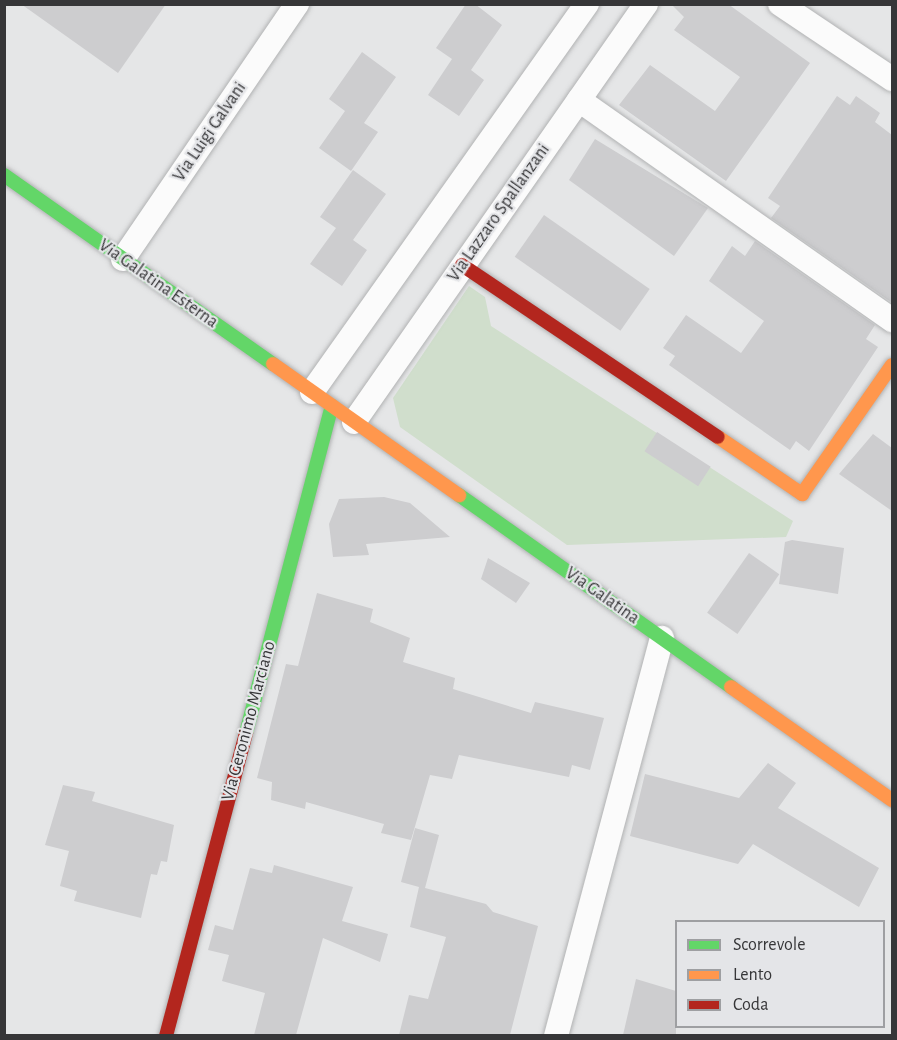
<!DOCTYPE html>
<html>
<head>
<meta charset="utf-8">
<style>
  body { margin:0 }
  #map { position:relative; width:897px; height:1040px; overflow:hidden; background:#e5e6e7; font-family:"Alegreya Sans",sans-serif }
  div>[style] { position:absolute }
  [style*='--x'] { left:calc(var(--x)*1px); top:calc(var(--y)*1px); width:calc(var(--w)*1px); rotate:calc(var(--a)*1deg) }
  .green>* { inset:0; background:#d0decc }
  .building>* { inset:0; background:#cdcdcf; transform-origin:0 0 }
  .roads { filter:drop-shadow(0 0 2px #b1b2b3) drop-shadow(0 0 2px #b1b2b3) }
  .street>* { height:24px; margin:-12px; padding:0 12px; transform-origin:12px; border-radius:12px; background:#fbfbfb }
  .fast>* { height:14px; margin:-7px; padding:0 7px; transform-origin:7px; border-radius:7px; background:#63d668 }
  .slow>* { height:14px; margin:-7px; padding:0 7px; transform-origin:7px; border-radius:7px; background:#ff974d }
  .jam>* { height:14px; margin:-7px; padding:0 7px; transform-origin:7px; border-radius:7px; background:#b3261e }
  span { translate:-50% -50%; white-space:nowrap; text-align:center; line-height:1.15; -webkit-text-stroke:4.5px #e4e5e8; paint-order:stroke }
  .street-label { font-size:18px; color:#363638 }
  .frame { position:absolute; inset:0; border:6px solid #363638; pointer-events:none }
  .legend { position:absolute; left:675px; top:920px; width:210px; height:108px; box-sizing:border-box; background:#e4e5e8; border:2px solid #9e9fa2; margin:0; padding:8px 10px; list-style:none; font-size:18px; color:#363638 }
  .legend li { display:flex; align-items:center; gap:12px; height:30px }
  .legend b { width:30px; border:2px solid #9e9fa2 }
</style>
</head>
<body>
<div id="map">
  <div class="green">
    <div style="clip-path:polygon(469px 286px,485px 297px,491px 326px,793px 521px,786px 537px,567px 545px,400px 427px,393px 398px)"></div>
  </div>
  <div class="building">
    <div style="clip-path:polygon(21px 4px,166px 4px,118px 73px)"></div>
    <div style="clip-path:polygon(466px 4px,475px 4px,502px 25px,471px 70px,484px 80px,459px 116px,428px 95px,452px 59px,436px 48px)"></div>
    <div style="clip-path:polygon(671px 4px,728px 4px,810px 63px,726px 181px,619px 105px,650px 65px,715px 111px,740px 77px,674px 30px,684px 17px)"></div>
    <div style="clip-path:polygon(362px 52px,396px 77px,364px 123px,378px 132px,351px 171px,319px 148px,345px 111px,329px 99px)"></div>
    <div style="clip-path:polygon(837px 96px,850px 105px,856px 96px,880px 113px,875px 122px,892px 135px,891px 302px,771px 218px,780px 206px,768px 198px)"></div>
    <div style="clip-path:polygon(595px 139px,708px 208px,674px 256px,569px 180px)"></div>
    <div style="clip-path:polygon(353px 170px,386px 194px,353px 240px,367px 250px,342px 286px,310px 264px,336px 228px,320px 217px)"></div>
    <div style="left:544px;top:215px;width:129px;height:51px;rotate:35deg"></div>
    <div style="clip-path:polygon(755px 241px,875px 325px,866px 339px,878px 347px,809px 451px,796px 441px,790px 450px,747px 420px,669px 365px,675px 356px,663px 348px,686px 315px,741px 353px,764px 321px,709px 281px,732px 246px,745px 256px)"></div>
    <div style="left:657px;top:432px;width:64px;height:23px;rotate:33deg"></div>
    <div style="clip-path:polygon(873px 434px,892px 448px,892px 511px,839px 474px)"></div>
    <div style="clip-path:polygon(384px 497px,410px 503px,450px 537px,366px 544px,369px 555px,333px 557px,329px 524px,339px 499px)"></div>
    <div style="clip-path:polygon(792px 540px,844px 548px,838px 594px,779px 584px,785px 542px)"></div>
    <div style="left:749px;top:553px;width:37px;height:73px;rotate:35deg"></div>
    <div style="clip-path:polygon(488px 558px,530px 583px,516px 603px,481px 579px)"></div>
    <div style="clip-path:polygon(317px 593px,373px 609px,370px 622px,410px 638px,403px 662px,455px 678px,453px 689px,531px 713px,535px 702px,604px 718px,590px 770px,572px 765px,569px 777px,459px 755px,452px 779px,430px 775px,411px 840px,381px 833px,384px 824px,306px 802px,305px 809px,271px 800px,272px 782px,257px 778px,286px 664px,298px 666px)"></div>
    <div style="clip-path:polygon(768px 763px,796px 783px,778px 808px,879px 868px,859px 907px,753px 844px,738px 864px,630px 836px,645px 774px,739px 798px)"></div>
    <div style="clip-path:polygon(63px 785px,95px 792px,92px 801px,174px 825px,167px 862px,161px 861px,157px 875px,151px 874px,141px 918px,74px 901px,77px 891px,60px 886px,69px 851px,45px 845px)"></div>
    <div style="clip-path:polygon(415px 828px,439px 835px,425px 888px,486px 904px,493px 912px,538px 926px,510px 1035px,399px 1035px,409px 995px,428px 999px,446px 937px,410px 927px,419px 887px,401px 882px)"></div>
    <div style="clip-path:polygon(274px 865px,353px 887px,342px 921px,388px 934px,380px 962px,323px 938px,296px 1035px,254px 1035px,265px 993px,222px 981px,229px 955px,208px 950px,215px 925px,233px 930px,250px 868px,272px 873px)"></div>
    <div style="clip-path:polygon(636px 979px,676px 991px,676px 1035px,623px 1035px)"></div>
  </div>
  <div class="roads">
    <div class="street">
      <div style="--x:780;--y:4;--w:135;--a:33.8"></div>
      <div style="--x:579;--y:100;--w:383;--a:35.1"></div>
      <div style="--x:123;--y:259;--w:309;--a:-55.7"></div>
      <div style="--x:312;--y:392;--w:476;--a:-54.7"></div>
      <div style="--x:354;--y:422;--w:510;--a:-55.06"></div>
      <div style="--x:556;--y:1036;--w:412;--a:-75.1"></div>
    </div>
    <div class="fast">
      <div style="--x:4;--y:175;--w:329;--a:35.1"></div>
      <div style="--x:459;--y:495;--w:333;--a:35.2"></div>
      <div style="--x:246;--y:733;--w:338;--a:-75.3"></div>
    </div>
    <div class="slow">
      <div style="--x:273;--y:364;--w:228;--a:35.2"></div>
      <div style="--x:718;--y:437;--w:102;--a:34.2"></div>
      <div style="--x:802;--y:494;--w:157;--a:-55.1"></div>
      <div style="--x:731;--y:687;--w:197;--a:35.1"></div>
    </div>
    <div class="jam">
      <div style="--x:462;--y:265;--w:308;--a:33.9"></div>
      <div style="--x:166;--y:1036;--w:313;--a:-75.2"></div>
    </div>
  </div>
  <div class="street-label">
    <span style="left:210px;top:132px;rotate:-56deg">Via Luigi Galvani</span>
    <span style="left:499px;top:213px;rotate:-55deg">Via Lazzaro Spallanzani</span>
    <span style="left:158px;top:284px;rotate:35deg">Via Galatina Esterna</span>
    <span style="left:602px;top:596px;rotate:35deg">Via Galatina</span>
    <span style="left:249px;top:721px;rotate:-75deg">Via Geronimo Marciano</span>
  </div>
  <div class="frame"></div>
  <ul class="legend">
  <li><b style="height:8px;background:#63d668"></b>Scorrevole</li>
  <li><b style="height:8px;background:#ff974d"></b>Lento</li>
  <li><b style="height:8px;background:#b3261e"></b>Coda</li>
  </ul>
</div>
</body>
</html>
